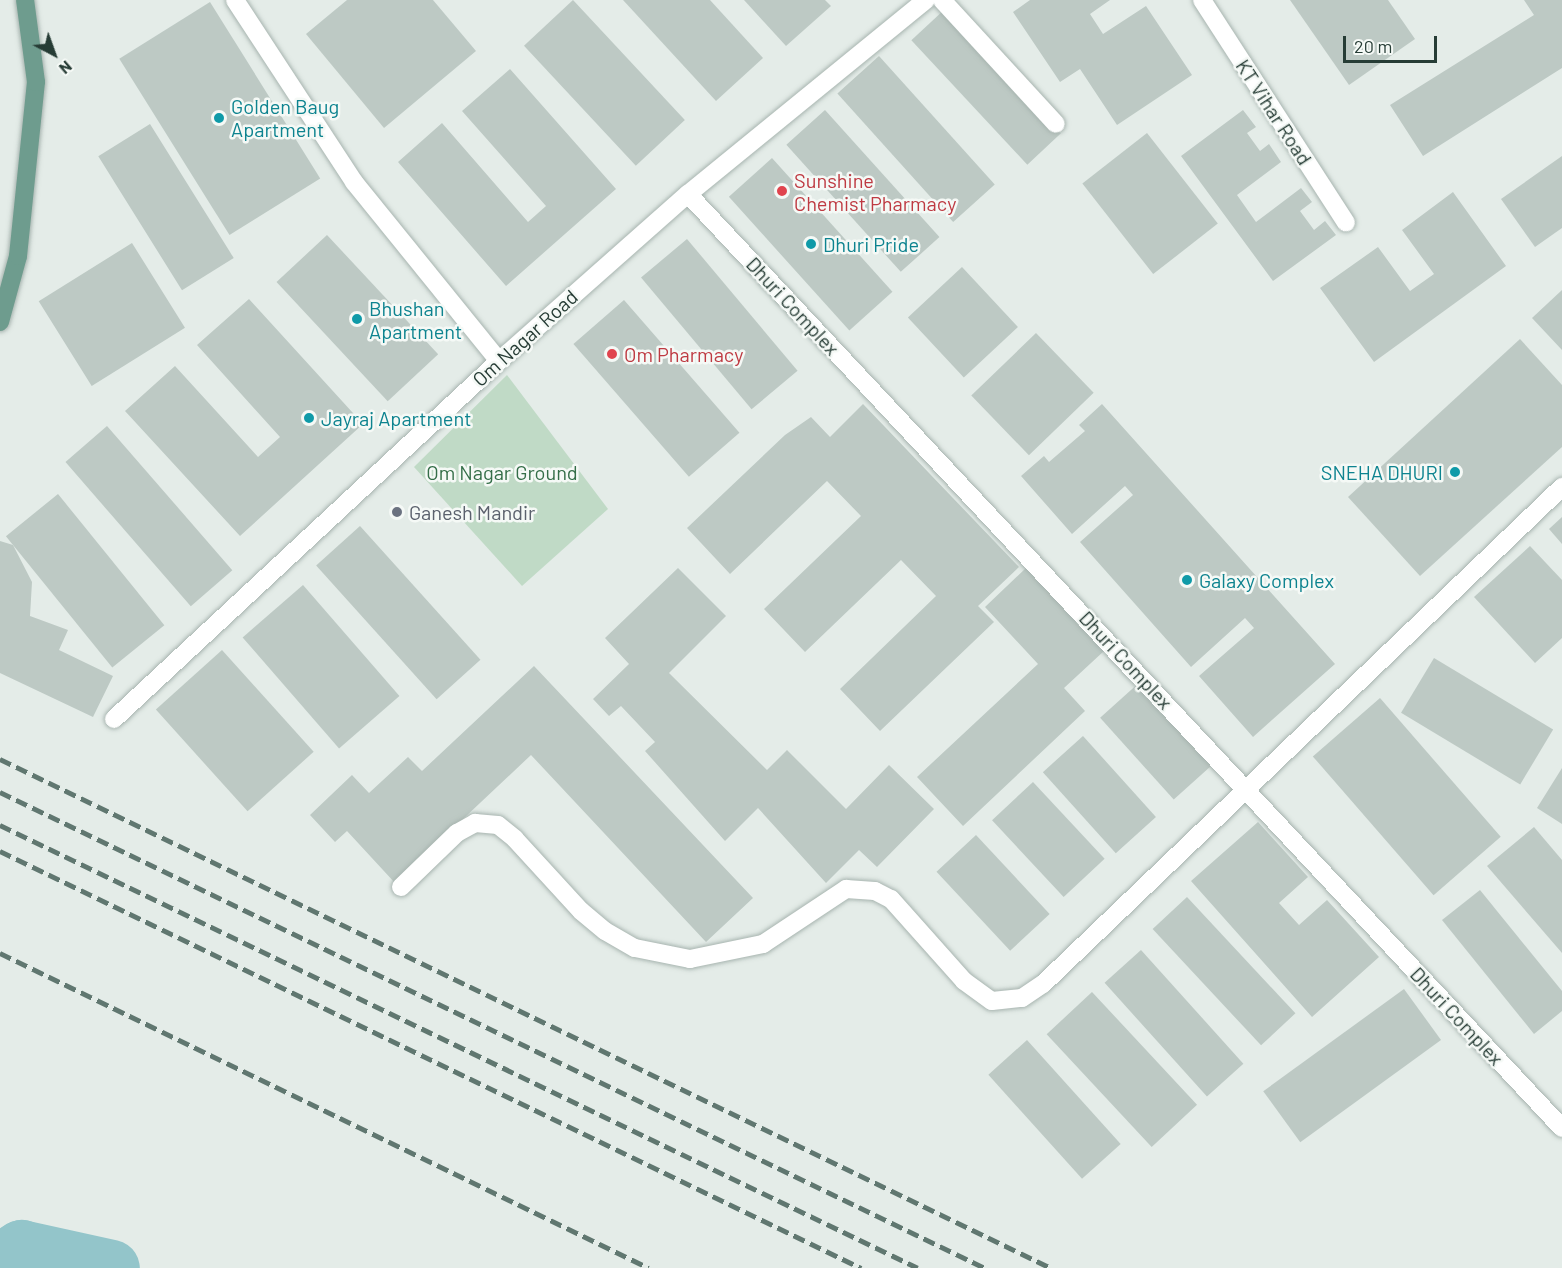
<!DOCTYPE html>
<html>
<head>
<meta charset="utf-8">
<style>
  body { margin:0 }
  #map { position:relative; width:1562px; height:1268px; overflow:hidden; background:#e4ece8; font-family:Barlow,sans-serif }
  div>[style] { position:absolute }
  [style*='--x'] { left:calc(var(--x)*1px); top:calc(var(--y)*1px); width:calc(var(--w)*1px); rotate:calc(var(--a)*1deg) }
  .green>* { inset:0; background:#c0dac6 }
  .river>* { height:57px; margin:-28.5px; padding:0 28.5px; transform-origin:28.5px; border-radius:28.5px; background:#93c5ca }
  .building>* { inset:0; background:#bdc9c4; transform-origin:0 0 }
  .roads { filter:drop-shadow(0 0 2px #a7b4af) drop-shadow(0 0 2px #a7b4af) }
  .service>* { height:18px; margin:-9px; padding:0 9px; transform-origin:9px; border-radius:9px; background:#fff }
  .minor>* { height:18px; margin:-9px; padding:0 9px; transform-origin:9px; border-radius:9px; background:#fff }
  .primary>* { height:18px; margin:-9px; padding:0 9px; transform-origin:9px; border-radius:9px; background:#6e9c8e }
  .rail>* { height:4.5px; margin-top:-2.25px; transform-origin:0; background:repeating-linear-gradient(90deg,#607770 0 12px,transparent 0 18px) }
  .dots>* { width:16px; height:16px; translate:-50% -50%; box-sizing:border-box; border:3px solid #f5f9f6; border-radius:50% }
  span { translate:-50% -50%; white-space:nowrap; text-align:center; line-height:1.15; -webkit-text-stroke:5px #f5f9f6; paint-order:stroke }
  .culture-label { font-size:20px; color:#0d838f }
  .left { translate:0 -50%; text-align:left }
  .right { translate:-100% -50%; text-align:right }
  .street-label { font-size:20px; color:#263c35 }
  .health-label { font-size:20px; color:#be3a42 }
  .park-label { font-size:20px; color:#346e48 }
  .worship-label { font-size:20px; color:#5b616d }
  .north { position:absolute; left:24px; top:24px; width:60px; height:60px; -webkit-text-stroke:4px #f5f9f6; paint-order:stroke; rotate:139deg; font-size:16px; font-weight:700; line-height:24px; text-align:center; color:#263c35 }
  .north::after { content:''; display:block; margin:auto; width:21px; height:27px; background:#263c35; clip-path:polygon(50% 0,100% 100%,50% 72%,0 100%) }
  .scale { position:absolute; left:1343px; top:36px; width:94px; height:27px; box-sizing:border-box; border:3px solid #263c35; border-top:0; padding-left:8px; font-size:18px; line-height:21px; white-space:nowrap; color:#263c35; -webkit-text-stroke:4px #f5f9f6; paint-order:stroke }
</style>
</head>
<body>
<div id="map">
  <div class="green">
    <div style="clip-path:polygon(507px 375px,608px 509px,522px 586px,414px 467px)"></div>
  </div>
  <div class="river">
    <div style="--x:0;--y:1261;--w:25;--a:-32"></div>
    <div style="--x:21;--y:1248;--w:92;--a:12.5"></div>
  </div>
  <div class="building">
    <div style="clip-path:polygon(347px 0,433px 0,476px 51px,384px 128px,306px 34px)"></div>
    <div style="left:573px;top:0;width:164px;height:67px;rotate:47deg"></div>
    <div style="clip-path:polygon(623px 0,710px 0,763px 58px,716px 101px)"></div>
    <div style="clip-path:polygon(744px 0,825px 0,831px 6px,786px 46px)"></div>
    <div style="clip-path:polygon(1030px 0,1110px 0,1090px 14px,1103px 34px,1146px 6px,1192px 75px,1117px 125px,1080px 69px,1060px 82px,1013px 12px)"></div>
    <div style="clip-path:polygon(1290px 0,1388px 0,1415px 39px,1349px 85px)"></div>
    <div style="clip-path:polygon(1524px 0,1562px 0,1562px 68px,1423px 156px,1390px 105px,1534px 15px)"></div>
    <div style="left:210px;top:2px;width:208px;height:107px;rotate:58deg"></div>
    <div style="left:945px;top:9px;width:170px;height:46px;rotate:47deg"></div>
    <div style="left:879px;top:56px;width:173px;height:56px;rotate:48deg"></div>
    <div style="clip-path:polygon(510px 69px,616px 189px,506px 286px,398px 162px,442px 123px,528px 222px,546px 206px,462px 111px)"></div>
    <div style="left:825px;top:110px;width:171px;height:52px;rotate:48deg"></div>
    <div style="clip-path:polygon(1243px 110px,1256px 127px,1247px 133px,1260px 151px,1269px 144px,1281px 162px,1237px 195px,1256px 222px,1301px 188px,1312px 202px,1300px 211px,1314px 230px,1325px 221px,1336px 235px,1273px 281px,1181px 156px)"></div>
    <div style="left:150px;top:124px;width:158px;height:61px;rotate:58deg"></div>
    <div style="left:1147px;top:133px;width:115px;height:82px;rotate:52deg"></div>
    <div style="clip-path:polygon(1562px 156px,1562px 228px,1535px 247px,1501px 199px)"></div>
    <div style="left:772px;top:158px;width:180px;height:58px;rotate:48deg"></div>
    <div style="clip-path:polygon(1453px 192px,1506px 266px,1374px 362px,1320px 288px,1378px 247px,1410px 291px,1434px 274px,1402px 230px)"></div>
    <div style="left:327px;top:235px;width:163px;height:69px;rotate:47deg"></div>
    <div style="left:687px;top:239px;width:172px;height:60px;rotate:50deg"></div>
    <div style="left:132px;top:243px;width:100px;height:110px;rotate:58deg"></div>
    <div style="left:962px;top:267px;width:82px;height:74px;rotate:47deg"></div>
    <div style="clip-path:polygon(1562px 290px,1562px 350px,1532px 318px)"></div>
    <div style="clip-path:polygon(249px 299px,363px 424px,240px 536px,125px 411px,175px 366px,258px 457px,280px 437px,197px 345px)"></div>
    <div style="left:624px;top:300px;width:176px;height:67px;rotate:49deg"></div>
    <div style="left:1036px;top:333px;width:83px;height:90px;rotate:46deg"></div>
    <div style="clip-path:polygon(1520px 339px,1562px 385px,1562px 447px,1420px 576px,1348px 497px)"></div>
    <div style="clip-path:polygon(863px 404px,1019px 567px,978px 606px,994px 622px,880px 731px,840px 689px,936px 596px,901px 560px,805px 652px,764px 609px,861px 516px,827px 481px,730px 574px,687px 528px,785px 435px,811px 417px,830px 437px)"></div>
    <div style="clip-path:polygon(1102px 404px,1335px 664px,1253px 737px,1199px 676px,1254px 628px,1245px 618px,1191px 667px,1080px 542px,1133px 495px,1125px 486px,1072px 534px,1021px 476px,1044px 456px,1049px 462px,1085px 431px,1079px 425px)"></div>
    <div style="left:107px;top:426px;width:191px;height:55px;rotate:49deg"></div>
    <div style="left:58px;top:494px;width:169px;height:67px;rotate:51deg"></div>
    <div style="clip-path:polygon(1562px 517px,1562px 544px,1549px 529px)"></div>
    <div style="left:360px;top:526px;width:180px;height:59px;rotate:48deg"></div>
    <div style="clip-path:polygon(0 541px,13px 545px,32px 582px,30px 616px,68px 630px,59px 650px,113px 676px,93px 717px,0 673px)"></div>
    <div style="clip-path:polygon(1530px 546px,1562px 580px,1562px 638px,1535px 663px,1474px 597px)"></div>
    <div style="clip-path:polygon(678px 568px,726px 616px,669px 673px,767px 770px,787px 750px,846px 809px,889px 765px,934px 809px,877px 867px,859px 850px,826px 883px,758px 808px,725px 841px,645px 751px,655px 742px,621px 706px,609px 716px,593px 699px,629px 664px,605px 638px)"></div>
    <div style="clip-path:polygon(1026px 568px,1104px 651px,1064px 688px,1085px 711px,963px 826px,917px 777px,1038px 664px,985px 607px)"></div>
    <div style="left:303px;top:585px;width:147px;height:80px;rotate:49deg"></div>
    <div style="left:222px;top:650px;width:137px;height:89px;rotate:48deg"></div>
    <div style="left:1434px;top:658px;width:139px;height:64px;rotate:31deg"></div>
    <div style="clip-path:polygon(534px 666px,753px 898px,706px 942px,531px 755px,395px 883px,347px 831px,335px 842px,310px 815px,352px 775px,369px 793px,408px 757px,422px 771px)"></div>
    <div style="left:1141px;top:681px;width:110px;height:55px;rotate:48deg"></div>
    <div style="left:1380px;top:698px;width:184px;height:89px;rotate:49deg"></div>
    <div style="left:1083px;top:736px;width:109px;height:54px;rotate:48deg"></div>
    <div style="clip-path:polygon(1562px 768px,1562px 824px,1537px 808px)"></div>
    <div style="left:1033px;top:782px;width:105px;height:56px;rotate:47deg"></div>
    <div style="clip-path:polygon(1258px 822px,1308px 877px,1279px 903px,1299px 925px,1327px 900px,1379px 957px,1312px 1017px,1191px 881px)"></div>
    <div style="clip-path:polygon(1534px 827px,1562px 860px,1562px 953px,1487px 866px)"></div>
    <div style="left:976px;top:835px;width:108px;height:54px;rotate:47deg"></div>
    <div style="clip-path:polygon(1480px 890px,1562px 991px,1562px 1011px,1534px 1034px,1442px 920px)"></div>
    <div style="left:1187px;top:897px;width:159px;height:47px;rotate:47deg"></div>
    <div style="left:1141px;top:950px;width:153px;height:49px;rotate:48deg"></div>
    <div style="left:1404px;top:989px;width:63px;height:174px;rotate:54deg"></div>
    <div style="left:1092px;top:992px;width:154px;height:62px;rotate:47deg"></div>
    <div style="left:1027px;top:1040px;width:140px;height:52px;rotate:48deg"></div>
  </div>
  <div class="roads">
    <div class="service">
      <div style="--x:1202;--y:0;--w:265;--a:57.1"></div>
    </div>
    <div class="minor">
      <div style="--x:235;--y:0;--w:217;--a:56.8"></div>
      <div style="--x:354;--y:182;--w:230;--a:51"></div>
      <div style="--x:942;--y:0;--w:168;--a:47.4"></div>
      <div style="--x:688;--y:194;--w:1279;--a:46.9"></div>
      <div style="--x:114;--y:719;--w:526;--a:-42.92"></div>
      <div style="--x:499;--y:361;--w:252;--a:-41.5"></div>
      <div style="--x:688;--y:194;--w:307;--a:-39.2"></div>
      <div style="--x:401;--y:887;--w:78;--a:-44"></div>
      <div style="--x:457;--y:833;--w:21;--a:-29"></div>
      <div style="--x:475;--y:823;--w:23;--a:5"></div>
      <div style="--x:498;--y:825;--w:22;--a:39"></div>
      <div style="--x:515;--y:839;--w:98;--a:47.5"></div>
      <div style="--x:581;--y:911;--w:31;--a:40"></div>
      <div style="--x:605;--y:931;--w:34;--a:30"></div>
      <div style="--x:635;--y:948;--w:56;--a:11.3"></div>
      <div style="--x:690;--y:959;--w:75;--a:-11.6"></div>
      <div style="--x:763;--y:944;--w:100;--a:-33.5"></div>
      <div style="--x:846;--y:889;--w:29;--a:4"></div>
      <div style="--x:875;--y:891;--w:18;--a:27"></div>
      <div style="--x:891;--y:899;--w:110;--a:48.3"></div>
      <div style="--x:964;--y:981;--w:34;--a:36"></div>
      <div style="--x:992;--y:1001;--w:30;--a:-6"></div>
      <div style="--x:1022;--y:998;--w:25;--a:-34"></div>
      <div style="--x:1043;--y:984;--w:719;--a:-43.76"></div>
    </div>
    <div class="primary">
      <div style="--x:0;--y:322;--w:68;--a:-74.7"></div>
      <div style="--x:18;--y:256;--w:175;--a:-84.1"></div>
      <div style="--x:36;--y:82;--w:83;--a:-97.6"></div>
    </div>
  </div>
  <div class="rail">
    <div style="--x:0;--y:759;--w:1168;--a:25.84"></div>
    <div style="--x:0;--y:792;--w:1094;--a:25.79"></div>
    <div style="--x:0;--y:825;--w:1019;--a:25.76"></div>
    <div style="--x:0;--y:851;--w:957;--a:25.84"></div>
    <div style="--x:0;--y:953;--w:721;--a:25.89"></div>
  </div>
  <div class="dots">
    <div style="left:219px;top:118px;background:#0f9aa8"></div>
    <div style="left:782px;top:191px;background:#e0444e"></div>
    <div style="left:811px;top:244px;background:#0f9aa8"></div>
    <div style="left:357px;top:319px;background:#0f9aa8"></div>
    <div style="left:612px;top:354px;background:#e0444e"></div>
    <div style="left:309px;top:418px;background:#0f9aa8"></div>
    <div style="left:1455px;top:472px;background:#0f9aa8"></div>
    <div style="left:397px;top:512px;background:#6b7280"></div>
    <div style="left:1187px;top:580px;background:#0f9aa8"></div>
  </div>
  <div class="culture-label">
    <span class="left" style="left:231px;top:118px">Golden Baug<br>Apartment</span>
    <span class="left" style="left:823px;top:244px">Dhuri Pride</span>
    <span class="left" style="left:369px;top:320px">Bhushan<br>Apartment</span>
    <span class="left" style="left:321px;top:418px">Jayraj Apartment</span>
    <span class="right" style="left:1443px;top:472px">SNEHA DHURI</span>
    <span class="left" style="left:1199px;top:580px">Galaxy Complex</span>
  </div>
  <div class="street-label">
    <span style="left:1274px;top:112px;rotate:57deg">KT Vihar Road</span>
    <span style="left:793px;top:306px;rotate:47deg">Dhuri Complex</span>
    <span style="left:525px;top:338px;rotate:-42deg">Om Nagar Road</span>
    <span style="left:1126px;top:660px;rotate:47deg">Dhuri Complex</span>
    <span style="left:1457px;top:1016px;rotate:47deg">Dhuri Complex</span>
  </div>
  <div class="health-label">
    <span class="left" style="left:794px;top:192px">Sunshine<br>Chemist Pharmacy</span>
    <span class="left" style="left:624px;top:354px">Om Pharmacy</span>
  </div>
  <div class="park-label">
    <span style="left:502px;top:472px">Om Nagar Ground</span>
  </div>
  <div class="worship-label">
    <span class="left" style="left:409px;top:512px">Ganesh Mandir</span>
  </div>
  <div class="north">N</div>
  <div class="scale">20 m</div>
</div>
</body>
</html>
